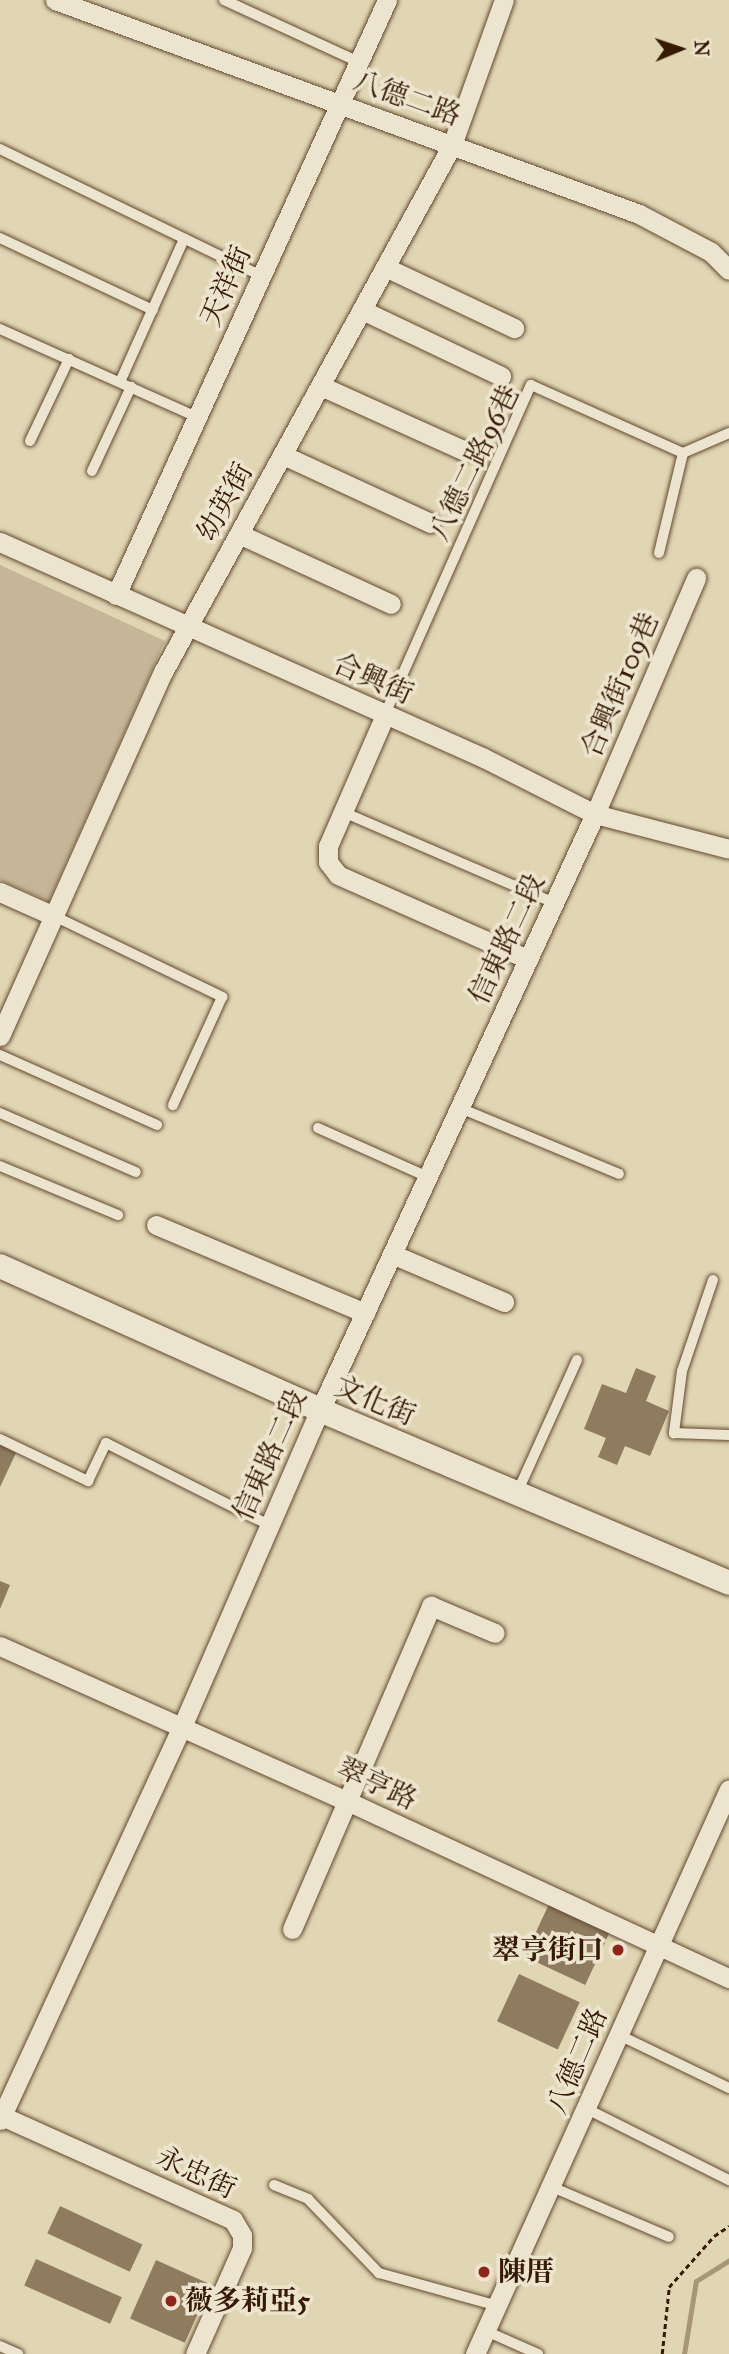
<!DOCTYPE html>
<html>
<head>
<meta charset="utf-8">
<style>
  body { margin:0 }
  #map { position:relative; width:729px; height:2354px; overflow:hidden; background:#e1d6b4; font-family:"IM FELL Great Primer","Noto Serif TC",serif }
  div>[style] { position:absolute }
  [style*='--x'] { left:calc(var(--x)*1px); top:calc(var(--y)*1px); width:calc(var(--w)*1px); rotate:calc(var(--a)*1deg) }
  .green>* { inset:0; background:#c4b696 }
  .stream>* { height:5px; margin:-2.5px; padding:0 2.5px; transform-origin:2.5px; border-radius:2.5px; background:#a79678 }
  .building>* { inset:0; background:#8f7c5f; transform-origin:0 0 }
  .path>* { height:2.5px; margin-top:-1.25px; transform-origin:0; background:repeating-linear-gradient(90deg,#371a03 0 5px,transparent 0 8.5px) }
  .roads { filter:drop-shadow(0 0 2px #62492f) drop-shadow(0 0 2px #62492f) }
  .service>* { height:10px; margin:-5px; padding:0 5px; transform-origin:5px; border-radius:5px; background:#ece4ce }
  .minor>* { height:19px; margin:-9.5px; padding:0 9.5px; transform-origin:9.5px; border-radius:9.5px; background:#ece4ce }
  .tertiary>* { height:24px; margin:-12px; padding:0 12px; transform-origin:12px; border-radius:12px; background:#ece4ce }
  .dots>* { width:19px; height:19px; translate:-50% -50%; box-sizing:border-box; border:4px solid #ece4ce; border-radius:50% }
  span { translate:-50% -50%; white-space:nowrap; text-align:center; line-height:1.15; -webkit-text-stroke:7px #ece4ce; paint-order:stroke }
  .street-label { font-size:28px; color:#371a03 }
  .poi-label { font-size:28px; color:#371a03; font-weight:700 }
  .right { translate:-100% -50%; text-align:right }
  .left { translate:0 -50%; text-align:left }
  .north { position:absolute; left:645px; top:14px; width:70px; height:70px; -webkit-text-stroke:5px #ece4ce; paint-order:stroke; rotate:88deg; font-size:19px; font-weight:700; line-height:28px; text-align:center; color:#371a03 }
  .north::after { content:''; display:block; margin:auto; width:24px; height:32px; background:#371a03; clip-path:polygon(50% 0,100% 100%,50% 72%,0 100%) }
</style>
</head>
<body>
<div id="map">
  <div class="green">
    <div style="clip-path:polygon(0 565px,165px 641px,49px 901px,0 880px)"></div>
  </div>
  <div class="stream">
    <div style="--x:684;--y:2354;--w:74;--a:-80.7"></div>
    <div style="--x:696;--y:2281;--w:39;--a:-32"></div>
  </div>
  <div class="building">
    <div style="clip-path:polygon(636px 1368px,656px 1376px,646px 1401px,669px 1411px,650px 1456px,625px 1446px,617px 1465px,598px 1457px,606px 1438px,584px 1429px,602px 1384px,626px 1393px)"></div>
    <div style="clip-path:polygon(0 1445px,16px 1453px,0 1487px)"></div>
    <div style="clip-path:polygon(0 1581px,10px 1585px,0 1609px)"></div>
    <div style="left:549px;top:1904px;width:67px;height:58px;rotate:25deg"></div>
    <div style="left:519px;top:1974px;width:67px;height:52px;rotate:25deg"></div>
    <div style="left:60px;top:2206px;width:91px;height:30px;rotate:25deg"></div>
    <div style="left:36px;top:2259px;width:94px;height:29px;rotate:24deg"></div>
    <div style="left:156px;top:2260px;width:60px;height:64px;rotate:24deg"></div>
  </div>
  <div class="path">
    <div style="--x:662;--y:2354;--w:67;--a:-84"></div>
    <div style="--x:669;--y:2287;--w:68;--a:-48.6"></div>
    <div style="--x:714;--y:2236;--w:18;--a:-34"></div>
  </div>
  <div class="roads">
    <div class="service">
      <div style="--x:224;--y:0;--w:149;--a:24.7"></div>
      <div style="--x:0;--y:149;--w:290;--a:25.9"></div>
      <div style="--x:0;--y:238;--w:169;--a:25.2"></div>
      <div style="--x:0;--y:329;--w:216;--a:24.1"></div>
      <div style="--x:120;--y:382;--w:157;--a:-65.9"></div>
      <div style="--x:30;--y:441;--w:91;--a:-64.6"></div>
      <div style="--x:92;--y:471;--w:93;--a:-65.1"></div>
      <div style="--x:659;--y:553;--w:103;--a:-76.5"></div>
      <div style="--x:385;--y:714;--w:360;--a:-66.1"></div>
      <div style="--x:531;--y:385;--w:167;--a:24.1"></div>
      <div style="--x:683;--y:453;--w:50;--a:-23.5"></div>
      <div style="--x:343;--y:812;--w:230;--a:23.3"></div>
      <div style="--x:54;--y:916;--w:187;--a:25.7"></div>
      <div style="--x:222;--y:997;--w:119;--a:114.4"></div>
      <div style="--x:0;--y:1055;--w:172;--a:24"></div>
      <div style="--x:460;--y:1108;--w:172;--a:22.5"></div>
      <div style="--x:0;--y:1113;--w:148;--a:23.5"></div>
      <div style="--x:318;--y:1128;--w:120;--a:24"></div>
      <div style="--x:0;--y:1166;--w:128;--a:22.6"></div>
      <div style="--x:713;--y:1280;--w:96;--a:108.8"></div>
      <div style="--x:682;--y:1371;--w:63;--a:97.4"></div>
      <div style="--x:674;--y:1433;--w:55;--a:2.1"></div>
      <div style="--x:0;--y:1439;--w:98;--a:25.5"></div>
      <div style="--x:88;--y:1481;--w:42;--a:-64.7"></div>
      <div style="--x:106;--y:1443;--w:182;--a:26.7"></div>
      <div style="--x:517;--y:1493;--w:146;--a:-65.7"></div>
      <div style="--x:619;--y:2035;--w:122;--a:25.7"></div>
      <div style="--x:587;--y:2109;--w:159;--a:26.6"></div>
      <div style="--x:274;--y:2185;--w:37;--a:22"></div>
      <div style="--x:308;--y:2199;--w:103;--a:46.2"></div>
      <div style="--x:379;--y:2273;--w:123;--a:15.5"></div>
      <div style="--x:552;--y:2187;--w:127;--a:23.1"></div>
      <div style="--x:486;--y:2331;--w:57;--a:23.9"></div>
      <div style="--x:0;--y:2346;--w:20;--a:24"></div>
    </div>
    <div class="minor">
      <div style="--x:55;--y:0;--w:622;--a:20.12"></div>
      <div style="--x:639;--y:214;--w:81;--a:27.8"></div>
      <div style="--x:711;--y:252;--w:25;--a:45"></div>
      <div style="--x:385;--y:267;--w:143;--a:25.3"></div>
      <div style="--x:362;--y:310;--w:154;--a:25.4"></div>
      <div style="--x:321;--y:386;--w:158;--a:24.3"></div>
      <div style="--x:283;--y:455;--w:162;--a:24.8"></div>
      <div style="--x:239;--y:534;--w:167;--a:24.7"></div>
      <div style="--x:0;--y:542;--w:530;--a:24.05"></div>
      <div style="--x:484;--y:758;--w:124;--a:26.8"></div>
      <div style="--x:595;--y:814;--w:138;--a:14.6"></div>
      <div style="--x:116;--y:595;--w:654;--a:-65.51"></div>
      <div style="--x:385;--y:715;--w:143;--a:113.5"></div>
      <div style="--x:328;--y:846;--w:16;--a:90"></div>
      <div style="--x:328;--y:862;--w:16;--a:52"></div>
      <div style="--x:338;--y:875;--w:208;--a:23.9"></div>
      <div style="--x:0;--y:892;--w:59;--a:24"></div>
      <div style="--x:0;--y:1036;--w:399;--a:-65.9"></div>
      <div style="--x:163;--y:672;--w:601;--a:-61.26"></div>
      <div style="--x:452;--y:145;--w:154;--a:-70.3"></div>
      <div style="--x:156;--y:1225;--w:227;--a:22.8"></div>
      <div style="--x:392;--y:1254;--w:122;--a:23.2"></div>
      <div style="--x:0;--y:1646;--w:380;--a:24.1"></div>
      <div style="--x:347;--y:1801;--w:421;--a:24.9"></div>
      <div style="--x:292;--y:1929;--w:352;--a:-66.7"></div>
      <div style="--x:431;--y:1606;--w:69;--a:22.9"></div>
      <div style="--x:2;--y:2116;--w:253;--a:24.2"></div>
      <div style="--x:233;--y:2220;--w:17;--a:59"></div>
      <div style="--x:242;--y:2235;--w:13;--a:90"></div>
      <div style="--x:242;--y:2248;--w:116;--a:113.9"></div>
      <div style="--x:0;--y:2120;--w:431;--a:-65.2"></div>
      <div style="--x:181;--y:1729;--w:348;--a:-66.5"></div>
      <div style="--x:320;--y:1410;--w:656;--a:-65.23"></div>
      <div style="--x:595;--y:814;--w:257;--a:-66.8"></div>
      <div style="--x:475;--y:2354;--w:619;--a:-65.79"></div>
    </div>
    <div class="tertiary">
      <div style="--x:0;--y:1266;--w:351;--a:24.2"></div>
      <div style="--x:320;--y:1410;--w:444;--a:22.9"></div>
    </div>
  </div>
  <div class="dots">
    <div style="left:618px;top:1950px;background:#8f2418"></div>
    <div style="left:484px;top:2272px;background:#8f2418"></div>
    <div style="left:171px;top:2301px;background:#8f2418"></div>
  </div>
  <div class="street-label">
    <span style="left:407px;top:98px;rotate:20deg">八德二路</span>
    <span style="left:226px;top:286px;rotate:-66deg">天祥街</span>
    <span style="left:474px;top:463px;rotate:-64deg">八德二路96巷</span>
    <span style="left:225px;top:502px;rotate:-61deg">幼英街</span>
    <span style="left:373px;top:679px;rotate:24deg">合興街</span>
    <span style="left:620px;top:685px;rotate:-67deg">合興街109巷</span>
    <span style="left:507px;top:939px;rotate:-65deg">信東路二段</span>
    <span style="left:375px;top:1401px;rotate:23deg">文化街</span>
    <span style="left:270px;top:1455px;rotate:-66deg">信東路二段</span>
    <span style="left:377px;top:1784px;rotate:25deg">翠亨路</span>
    <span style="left:577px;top:2061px;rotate:-67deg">八德二路</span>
    <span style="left:196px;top:2173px;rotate:25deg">永忠街</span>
  </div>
  <div class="poi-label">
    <span class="right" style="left:604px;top:1950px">翠亨街口</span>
    <span class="left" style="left:498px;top:2272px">陳厝</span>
    <span class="left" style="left:185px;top:2301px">薇多莉亞5</span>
  </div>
  <div class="north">N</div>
</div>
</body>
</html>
